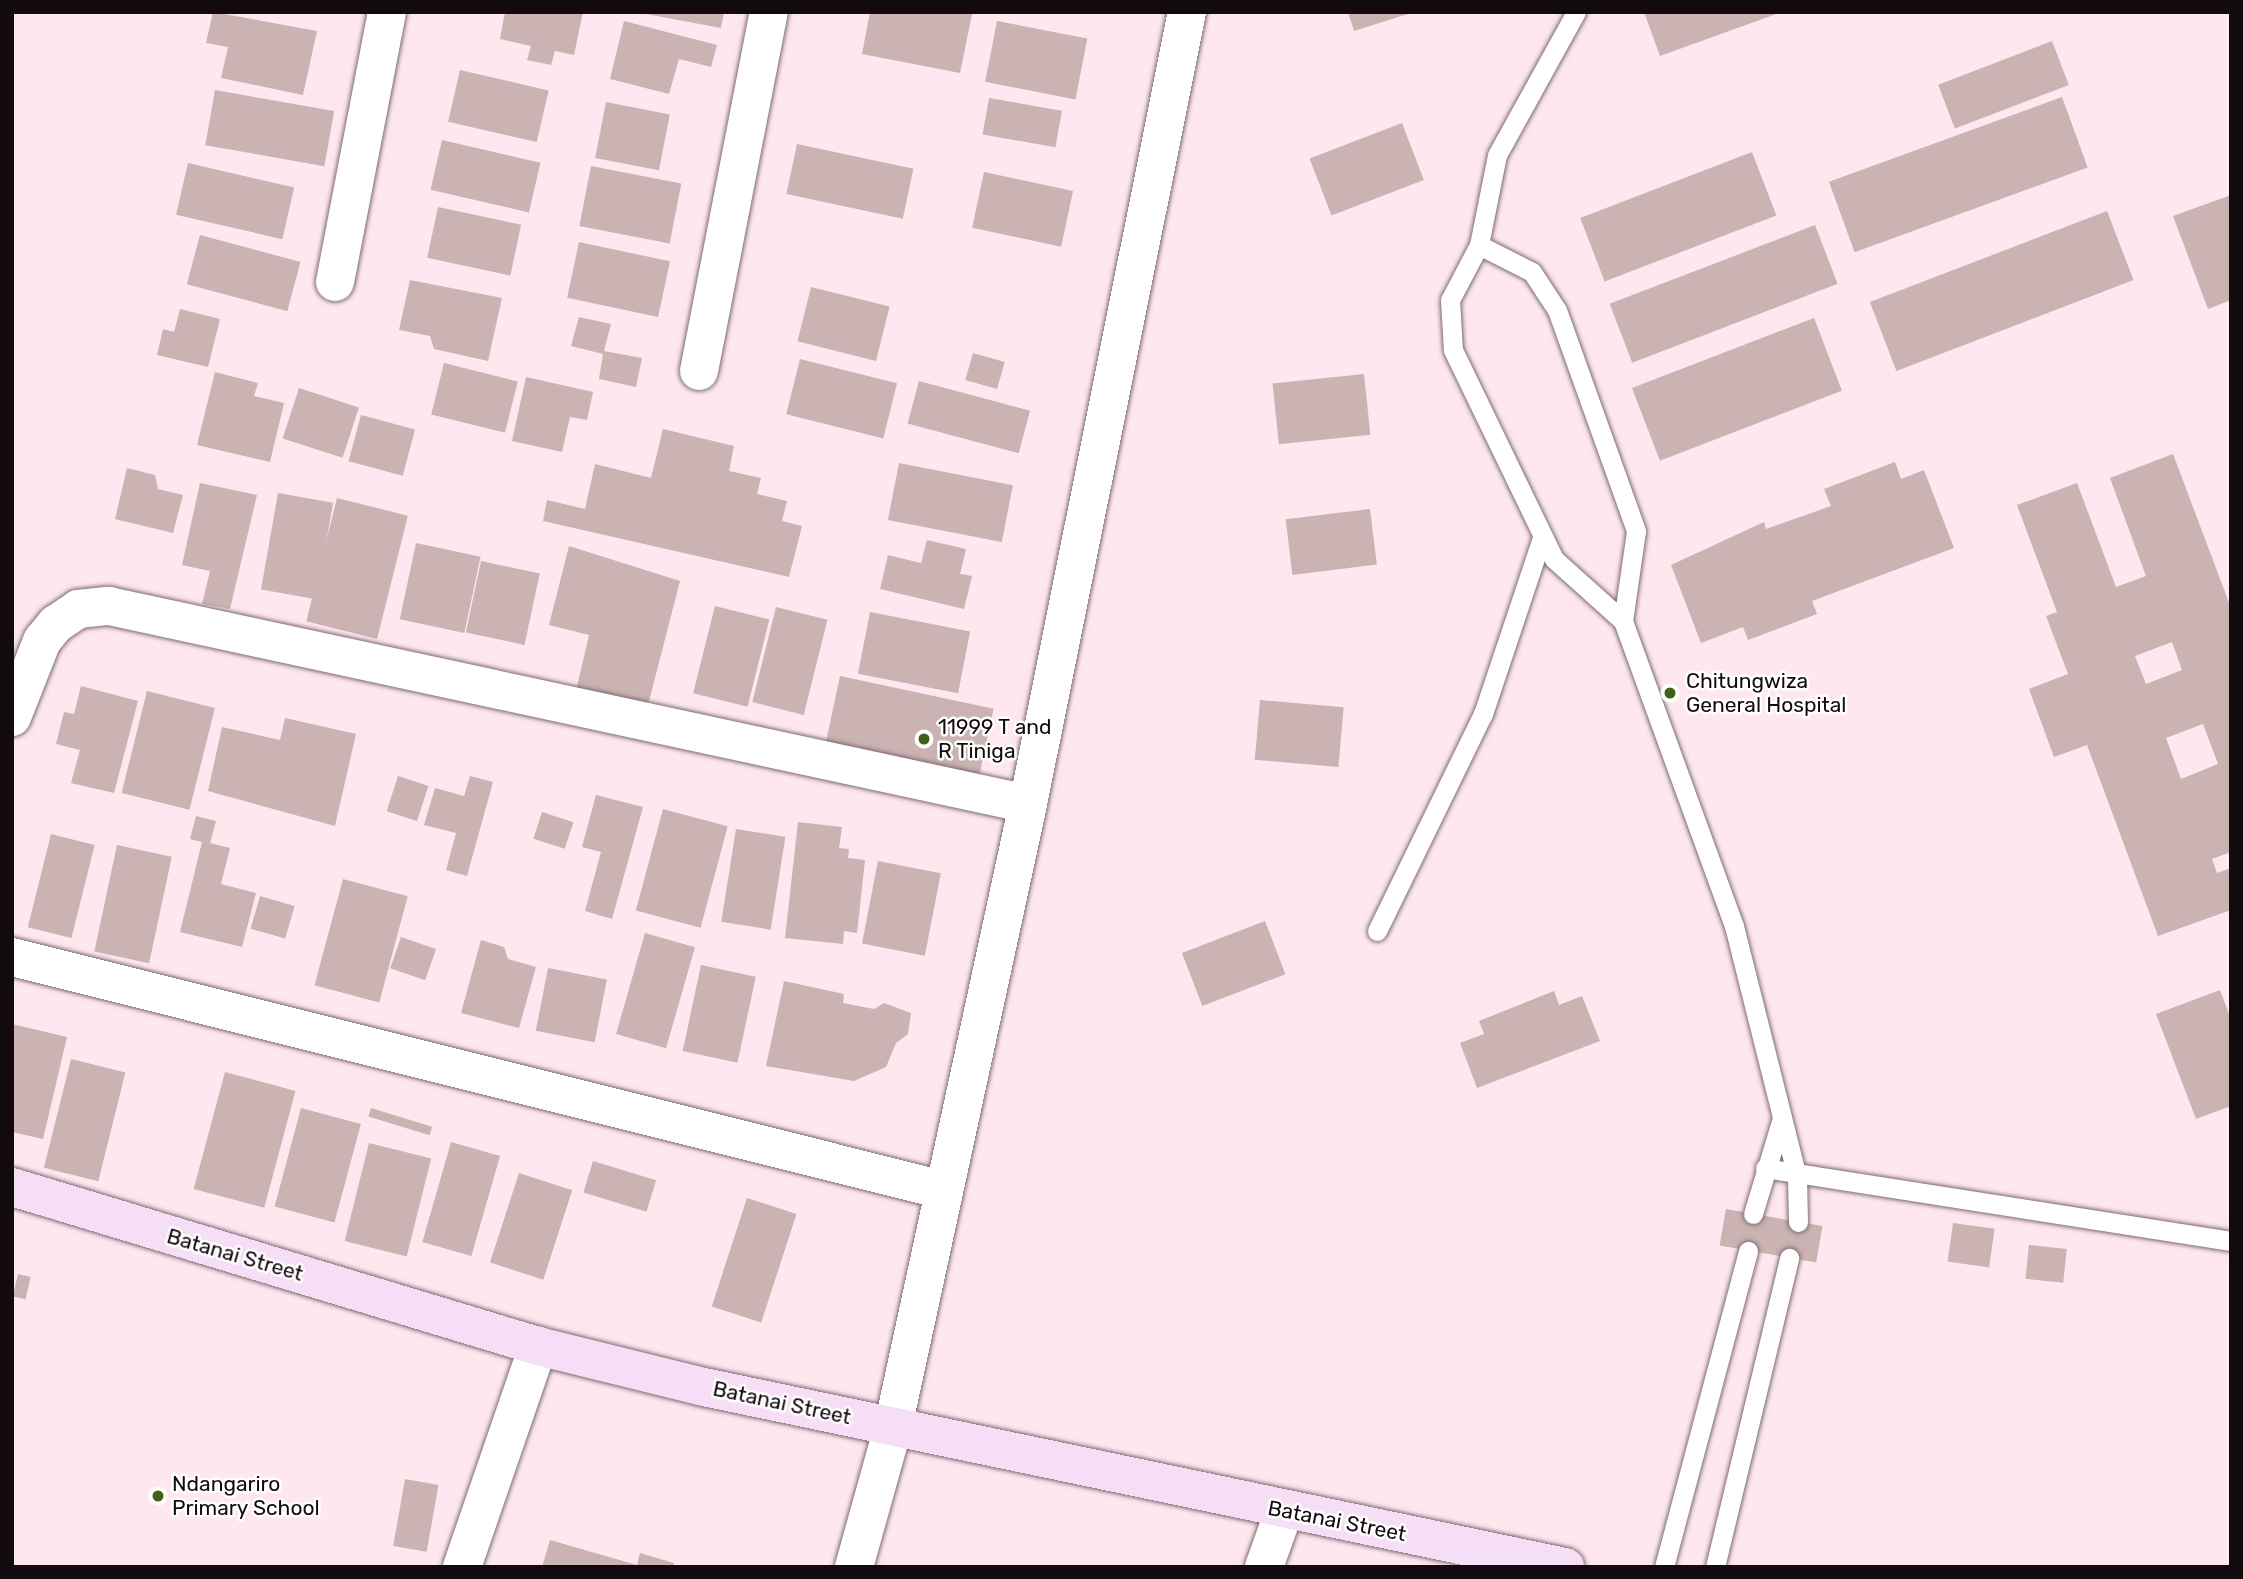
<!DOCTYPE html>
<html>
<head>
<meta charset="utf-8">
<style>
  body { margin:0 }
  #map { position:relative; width:2243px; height:1579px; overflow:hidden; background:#fee7ef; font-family:Rubik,sans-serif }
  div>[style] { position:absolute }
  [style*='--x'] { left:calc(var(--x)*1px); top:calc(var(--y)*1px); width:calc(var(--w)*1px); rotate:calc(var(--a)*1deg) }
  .building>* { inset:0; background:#cab3b2; transform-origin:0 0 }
  .roads { filter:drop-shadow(0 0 2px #7e6b72) drop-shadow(0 0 2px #7e6b72) }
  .lane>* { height:19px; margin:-9.5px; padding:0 9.5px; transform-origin:9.5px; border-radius:9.5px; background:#fff }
  .street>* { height:38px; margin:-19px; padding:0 19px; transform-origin:19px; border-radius:19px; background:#fff }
  .secondary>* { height:38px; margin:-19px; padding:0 19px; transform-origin:19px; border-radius:19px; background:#f7def7 }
  .dots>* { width:19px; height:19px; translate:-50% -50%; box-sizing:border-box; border:4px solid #fff; border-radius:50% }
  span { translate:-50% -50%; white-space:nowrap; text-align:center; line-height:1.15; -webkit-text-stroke:5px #fff; paint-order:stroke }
  .poi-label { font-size:21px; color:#120b0e }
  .left { translate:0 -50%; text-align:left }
  .street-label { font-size:21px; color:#120b0e }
  .frame { position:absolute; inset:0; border:14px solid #120b0e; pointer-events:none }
</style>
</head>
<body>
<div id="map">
  <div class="building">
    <div style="clip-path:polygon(213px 12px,317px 31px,303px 95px,221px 78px,228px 47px,206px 43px)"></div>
    <div style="clip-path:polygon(505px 12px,583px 12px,574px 55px,555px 51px,551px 65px,527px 60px,531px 46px,500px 39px)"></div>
    <div style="clip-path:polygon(635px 12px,724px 12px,721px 28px)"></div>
    <div style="clip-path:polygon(870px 12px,972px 14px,960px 73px,862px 54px)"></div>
    <div style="clip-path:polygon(1348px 12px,1410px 12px,1411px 13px,1354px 31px)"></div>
    <div style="clip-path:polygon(1644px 12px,1779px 12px,1779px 13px,1660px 56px)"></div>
    <div style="clip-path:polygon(624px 21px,717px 45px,711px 67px,679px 59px,669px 94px,610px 79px)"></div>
    <div style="left:997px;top:21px;width:92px;height:62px;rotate:11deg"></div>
    <div style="left:2052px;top:41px;width:47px;height:122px;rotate:69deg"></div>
    <div style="left:460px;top:70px;width:91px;height:53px;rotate:13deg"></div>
    <div style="left:215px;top:90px;width:121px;height:56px;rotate:10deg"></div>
    <div style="left:2062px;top:97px;width:75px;height:248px;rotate:70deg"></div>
    <div style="left:989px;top:98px;width:74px;height:37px;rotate:10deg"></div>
    <div style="left:606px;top:102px;width:65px;height:57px;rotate:11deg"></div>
    <div style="left:1402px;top:123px;width:61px;height:99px;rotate:69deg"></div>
    <div style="left:442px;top:140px;width:101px;height:51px;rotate:13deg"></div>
    <div style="left:797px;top:144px;width:119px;height:51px;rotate:12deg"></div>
    <div style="left:1752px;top:152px;width:68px;height:184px;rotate:69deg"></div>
    <div style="left:188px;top:163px;width:109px;height:53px;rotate:13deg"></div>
    <div style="left:591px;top:166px;width:92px;height:61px;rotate:11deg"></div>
    <div style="left:984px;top:172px;width:91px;height:57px;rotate:12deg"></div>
    <div style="clip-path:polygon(2231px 195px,2231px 300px,2208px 309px,2173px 216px)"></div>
    <div style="left:438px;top:207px;width:85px;height:52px;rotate:12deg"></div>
    <div style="left:2107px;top:211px;width:74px;height:254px;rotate:69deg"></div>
    <div style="left:1815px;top:225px;width:63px;height:220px;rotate:69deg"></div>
    <div style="left:200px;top:235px;width:104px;height:51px;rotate:15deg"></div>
    <div style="left:579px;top:242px;width:93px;height:57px;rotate:12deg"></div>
    <div style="clip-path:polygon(410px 280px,502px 298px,488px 361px,434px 349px,430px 336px,399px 330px)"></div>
    <div style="left:811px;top:287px;width:81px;height:56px;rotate:14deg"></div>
    <div style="clip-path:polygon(180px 309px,220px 319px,208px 367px,157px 355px,163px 329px,174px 332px)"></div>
    <div style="clip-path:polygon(579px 317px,611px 324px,604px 351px,642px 358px,636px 387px,599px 379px,603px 354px,571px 346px)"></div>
    <div style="left:1814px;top:318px;width:78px;height:195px;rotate:69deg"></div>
    <div style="left:973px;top:353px;width:33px;height:28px;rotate:16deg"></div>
    <div style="left:800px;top:359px;width:100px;height:57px;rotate:14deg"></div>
    <div style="left:444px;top:363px;width:76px;height:53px;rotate:14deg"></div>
    <div style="clip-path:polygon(215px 372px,258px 383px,254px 396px,284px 403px,270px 462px,197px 445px)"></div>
    <div style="left:1364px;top:374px;width:61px;height:92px;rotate:84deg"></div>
    <div style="clip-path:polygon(526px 377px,593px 392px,587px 420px,570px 417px,562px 452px,512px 441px)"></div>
    <div style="left:919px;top:381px;width:115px;height:44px;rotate:15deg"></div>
    <div style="left:299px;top:388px;width:63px;height:53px;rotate:18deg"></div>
    <div style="left:361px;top:415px;width:56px;height:48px;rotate:15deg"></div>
    <div style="clip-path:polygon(663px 429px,734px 446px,729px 471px,761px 478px,757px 494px,787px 501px,782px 521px,802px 526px,789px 577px,543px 521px,547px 500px,585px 509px,595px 464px,651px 478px)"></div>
    <div style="clip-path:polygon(evenodd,2173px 454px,2231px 608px,2231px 852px,2212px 859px,2217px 873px,2231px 868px,2231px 910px,2158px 936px,2087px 745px,2054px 757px,2029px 689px,2068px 674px,2046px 616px,2057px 612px,2017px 505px,2077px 483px,2116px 587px,2146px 576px,2110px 478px,2173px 454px,2172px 642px,2182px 670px,2146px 684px,2135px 656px,2172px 642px,2173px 454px,2203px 724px,2218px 764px,2181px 779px,2166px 738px,2203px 724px)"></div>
    <div style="clip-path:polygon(1895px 462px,1901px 479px,1924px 470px,1954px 548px,1812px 601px,1817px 614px,1748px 640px,1743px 627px,1701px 643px,1671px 565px,1764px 522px,1766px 529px,1831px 506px,1824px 489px)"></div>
    <div style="left:899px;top:463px;width:116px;height:58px;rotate:11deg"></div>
    <div style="clip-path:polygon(127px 468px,155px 475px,158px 489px,183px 495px,173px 533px,115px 519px)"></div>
    <div style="clip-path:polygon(200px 483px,257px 495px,230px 609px,202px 604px,210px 571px,182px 565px)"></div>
    <div style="left:278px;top:493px;width:56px;height:98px;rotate:10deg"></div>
    <div style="left:337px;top:498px;width:73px;height:127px;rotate:14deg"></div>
    <div style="left:1370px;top:509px;width:56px;height:85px;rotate:83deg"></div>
    <div style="clip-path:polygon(927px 540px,966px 549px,960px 574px,972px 576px,964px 609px,880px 589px,888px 555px,921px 563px)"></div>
    <div style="left:416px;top:543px;width:66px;height:78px;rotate:12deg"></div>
    <div style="clip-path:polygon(569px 546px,680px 581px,647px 709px,576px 691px,589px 635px,549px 625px)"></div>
    <div style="left:481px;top:561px;width:60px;height:73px;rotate:12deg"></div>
    <div style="left:715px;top:606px;width:56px;height:90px;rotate:14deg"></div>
    <div style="left:776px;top:607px;width:53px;height:98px;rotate:14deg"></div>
    <div style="left:870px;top:612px;width:102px;height:63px;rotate:11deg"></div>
    <div style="left:840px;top:676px;width:157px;height:75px;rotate:12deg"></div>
    <div style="clip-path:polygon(81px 686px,138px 701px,114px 793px,71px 783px,80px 750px,56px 744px,64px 712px,74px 714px)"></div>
    <div style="left:147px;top:691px;width:70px;height:105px;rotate:14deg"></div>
    <div style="left:1260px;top:700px;width:84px;height:60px;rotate:5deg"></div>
    <div style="clip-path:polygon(285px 718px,356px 734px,335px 826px,208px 791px,222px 727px,280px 740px)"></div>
    <div style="left:398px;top:776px;width:32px;height:37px;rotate:18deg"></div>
    <div style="clip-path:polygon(470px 776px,493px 782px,467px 876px,446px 870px,456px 833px,424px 825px,435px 788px,464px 796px)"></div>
    <div style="clip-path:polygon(596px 795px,643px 807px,612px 919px,585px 911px,601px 852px,582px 847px)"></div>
    <div style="left:663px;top:809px;width:67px;height:105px;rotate:15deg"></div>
    <div style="left:542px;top:812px;width:33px;height:28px;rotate:18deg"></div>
    <div style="clip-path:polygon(196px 816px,216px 821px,210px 843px,230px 848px,221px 884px,256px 893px,242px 947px,180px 932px,202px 842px,190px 839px)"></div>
    <div style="clip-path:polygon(798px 822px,842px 827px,839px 848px,849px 849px,848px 858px,865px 860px,857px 933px,844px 931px,843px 944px,785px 938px)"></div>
    <div style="left:736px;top:829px;width:50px;height:94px;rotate:9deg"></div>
    <div style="left:51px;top:834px;width:45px;height:96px;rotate:14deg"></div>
    <div style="left:117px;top:845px;width:56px;height:109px;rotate:12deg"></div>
    <div style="left:878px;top:861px;width:64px;height:84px;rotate:11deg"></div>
    <div style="left:343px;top:879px;width:67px;height:110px;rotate:15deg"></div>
    <div style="left:260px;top:896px;width:36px;height:34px;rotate:16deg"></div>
    <div style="left:1265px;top:921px;width:57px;height:89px;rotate:69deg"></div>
    <div style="left:645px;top:933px;width:52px;height:105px;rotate:16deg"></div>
    <div style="left:401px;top:937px;width:37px;height:33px;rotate:19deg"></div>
    <div style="clip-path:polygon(481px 940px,504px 947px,508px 959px,536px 967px,519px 1028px,461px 1013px)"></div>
    <div style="left:701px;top:965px;width:56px;height:88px;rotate:12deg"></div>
    <div style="left:548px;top:968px;width:60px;height:64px;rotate:11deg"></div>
    <div style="clip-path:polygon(784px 981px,844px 994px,843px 1003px,874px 1009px,884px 1003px,911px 1013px,908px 1034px,896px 1043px,886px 1067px,854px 1081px,766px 1066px)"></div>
    <div style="clip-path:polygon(2220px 990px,2231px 1019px,2231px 1106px,2196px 1119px,2156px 1014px)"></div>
    <div style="clip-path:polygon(1554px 991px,1559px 1005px,1582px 996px,1600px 1041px,1477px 1088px,1460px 1043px,1484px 1034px,1479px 1021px)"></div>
    <div style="clip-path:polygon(12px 1024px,67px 1037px,43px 1139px,12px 1132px)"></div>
    <div style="left:71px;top:1059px;width:56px;height:112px;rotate:14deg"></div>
    <div style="left:225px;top:1072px;width:73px;height:121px;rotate:15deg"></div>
    <div style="left:301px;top:1108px;width:62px;height:102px;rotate:15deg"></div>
    <div style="left:371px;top:1108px;width:64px;height:9px;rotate:17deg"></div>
    <div style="left:451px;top:1142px;width:51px;height:104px;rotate:16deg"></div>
    <div style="left:369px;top:1143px;width:64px;height:101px;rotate:14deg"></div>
    <div style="left:593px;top:1161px;width:66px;height:33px;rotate:17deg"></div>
    <div style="left:519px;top:1173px;width:56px;height:94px;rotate:18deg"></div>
    <div style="left:747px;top:1198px;width:52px;height:114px;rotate:18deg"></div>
    <div style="left:1726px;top:1209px;width:98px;height:37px;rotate:10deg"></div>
    <div style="left:1953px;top:1223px;width:42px;height:39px;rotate:8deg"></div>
    <div style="left:2029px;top:1245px;width:38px;height:34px;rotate:6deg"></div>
    <div style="left:18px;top:1274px;width:13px;height:23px;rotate:13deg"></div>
    <div style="left:405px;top:1479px;width:34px;height:68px;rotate:10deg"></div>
    <div style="clip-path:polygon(550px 1540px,637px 1565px,640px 1553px,674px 1563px,673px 1567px,542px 1567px)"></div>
  </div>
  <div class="roads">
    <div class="lane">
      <div style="--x:1576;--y:12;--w:163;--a:118.9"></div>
      <div style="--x:1497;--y:155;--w:92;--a:101.3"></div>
      <div style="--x:1479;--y:245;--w:62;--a:117.8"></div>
      <div style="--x:1450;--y:300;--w:50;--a:86.6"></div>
      <div style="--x:1453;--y:350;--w:232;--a:64.2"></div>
      <div style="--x:1554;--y:559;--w:93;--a:41.9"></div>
      <div style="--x:1623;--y:621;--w:325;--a:70"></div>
      <div style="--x:1734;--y:926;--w:259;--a:75.9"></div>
      <div style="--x:1797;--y:1177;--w:45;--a:88.7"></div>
      <div style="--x:1479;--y:245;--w:59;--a:27"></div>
      <div style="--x:1532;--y:272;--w:45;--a:56.7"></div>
      <div style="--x:1557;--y:310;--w:235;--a:70.3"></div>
      <div style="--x:1636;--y:531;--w:91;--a:98.2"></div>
      <div style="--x:1377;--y:931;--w:242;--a:-64"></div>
      <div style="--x:1483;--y:714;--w:186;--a:-71.5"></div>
      <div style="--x:1765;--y:1168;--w:472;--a:8.9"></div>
      <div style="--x:1753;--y:1214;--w:100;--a:-73.2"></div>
      <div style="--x:1664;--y:1567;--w:327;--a:-75.1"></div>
      <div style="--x:1715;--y:1567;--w:318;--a:-76.5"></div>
    </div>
    <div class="street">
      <div style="--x:335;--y:282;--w:275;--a:-79.1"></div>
      <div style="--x:699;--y:371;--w:366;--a:-79"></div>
      <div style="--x:12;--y:717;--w:82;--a:-68.5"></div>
      <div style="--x:42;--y:641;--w:22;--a:-51"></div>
      <div style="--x:56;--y:624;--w:27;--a:-34"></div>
      <div style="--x:78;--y:609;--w:31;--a:-6"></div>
      <div style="--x:109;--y:606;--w:940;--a:12.16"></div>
      <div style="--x:12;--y:957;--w:960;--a:14.05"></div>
      <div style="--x:462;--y:1567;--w:234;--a:-71"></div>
      <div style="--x:854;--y:1567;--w:145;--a:-74.4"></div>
      <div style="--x:893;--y:1427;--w:637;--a:-77.77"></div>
      <div style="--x:1028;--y:804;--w:808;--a:-78.65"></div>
      <div style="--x:1264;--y:1567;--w:59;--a:-70.3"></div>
    </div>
    <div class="secondary">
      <div style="--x:12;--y:1187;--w:550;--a:16.82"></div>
      <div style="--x:538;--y:1346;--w:171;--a:13.9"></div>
      <div style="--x:704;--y:1387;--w:880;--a:11.81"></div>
    </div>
  </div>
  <div class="dots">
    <div style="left:1670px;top:693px;background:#436114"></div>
    <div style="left:924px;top:739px;background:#436114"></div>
    <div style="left:158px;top:1496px;background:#436114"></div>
  </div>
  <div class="poi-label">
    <span class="left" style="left:1686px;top:693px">Chitungwiza<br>General Hospital</span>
    <span class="left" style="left:938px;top:739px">11999 T and<br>R Tiniga</span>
    <span class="left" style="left:172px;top:1496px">Ndangariro<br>Primary School</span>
  </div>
  <div class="street-label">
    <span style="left:235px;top:1255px;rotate:16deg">Batanai Street</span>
    <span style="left:782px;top:1403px;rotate:12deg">Batanai Street</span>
    <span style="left:1337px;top:1521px;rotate:11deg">Batanai Street</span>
  </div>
  <div class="frame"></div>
</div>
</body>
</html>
